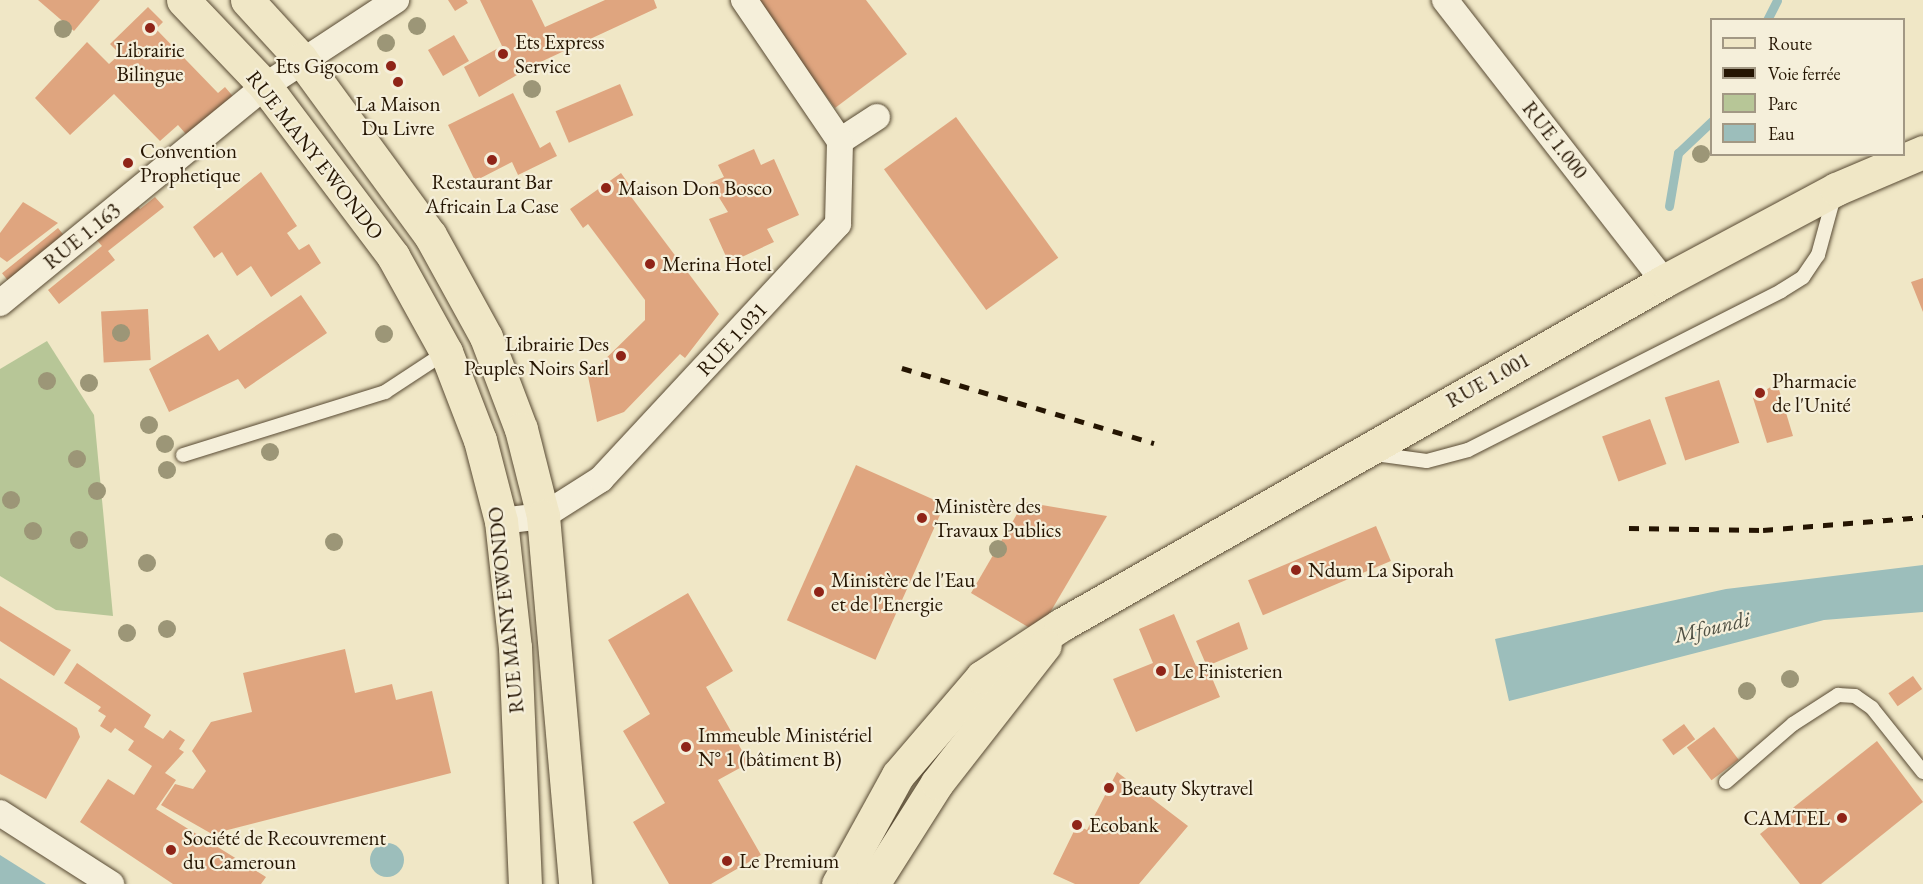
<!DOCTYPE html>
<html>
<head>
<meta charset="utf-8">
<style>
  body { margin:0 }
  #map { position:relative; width:1923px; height:884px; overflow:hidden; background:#f0e7c6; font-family:"EB Garamond",serif }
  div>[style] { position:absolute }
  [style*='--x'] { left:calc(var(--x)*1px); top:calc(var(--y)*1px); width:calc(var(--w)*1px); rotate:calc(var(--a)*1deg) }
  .green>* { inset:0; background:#b7c697 }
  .water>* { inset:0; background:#9cbebb }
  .round { border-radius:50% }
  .stream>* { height:9px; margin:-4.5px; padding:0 4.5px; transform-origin:4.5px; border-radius:4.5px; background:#9cbebb }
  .building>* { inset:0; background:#dfa57f; transform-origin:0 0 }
  .roads { filter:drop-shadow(0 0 2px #584a33) drop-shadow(0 0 2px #584a33) }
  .lane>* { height:14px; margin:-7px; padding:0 7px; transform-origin:7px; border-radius:7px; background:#f5efda }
  .street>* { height:26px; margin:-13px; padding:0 13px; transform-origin:13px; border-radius:13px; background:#f5efda }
  .primary>* { height:33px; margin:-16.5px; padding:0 16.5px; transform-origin:16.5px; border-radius:16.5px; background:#f0e7c6 }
  .highway>* { height:33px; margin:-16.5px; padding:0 16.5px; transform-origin:16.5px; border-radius:16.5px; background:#f0e7c6 }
  .rail>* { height:4.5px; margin-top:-2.25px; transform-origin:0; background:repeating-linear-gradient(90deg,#251502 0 10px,transparent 0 20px) }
  .trees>* { width:18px; height:18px; margin:-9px; border-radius:50%; background:#9c9677 }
  .dots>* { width:16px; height:16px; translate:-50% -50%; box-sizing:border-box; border:3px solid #f5efda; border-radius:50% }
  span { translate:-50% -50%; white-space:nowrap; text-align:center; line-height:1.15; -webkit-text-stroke:4.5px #f5efda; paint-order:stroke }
  .poi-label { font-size:21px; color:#251502 }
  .left { translate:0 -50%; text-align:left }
  .right { translate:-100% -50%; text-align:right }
  .street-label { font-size:21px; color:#251502 }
  .water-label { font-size:22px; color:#4f5043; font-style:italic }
  .legend { position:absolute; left:1710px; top:18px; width:195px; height:138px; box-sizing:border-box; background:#f5efda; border:2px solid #a29884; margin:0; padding:8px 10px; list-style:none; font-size:18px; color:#251502 }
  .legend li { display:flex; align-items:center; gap:12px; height:30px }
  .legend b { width:30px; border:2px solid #a29884 }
</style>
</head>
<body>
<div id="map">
  <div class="green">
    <div style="clip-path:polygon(47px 341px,94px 415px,113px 616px,56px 610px,0 576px,0 369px)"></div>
  </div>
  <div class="water">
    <div style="clip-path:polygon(1923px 565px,1923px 612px,1824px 620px,1509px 701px,1495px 639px,1726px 589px)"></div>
    <div class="round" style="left:370px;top:843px;width:34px;height:34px"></div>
    <div style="clip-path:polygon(0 855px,46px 884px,0 884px)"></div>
  </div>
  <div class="stream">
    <div style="--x:1767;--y:20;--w:22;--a:-63"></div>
    <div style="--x:1669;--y:206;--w:54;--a:-80.4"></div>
    <div style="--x:1678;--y:153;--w:47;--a:-43.3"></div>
  </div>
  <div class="building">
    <div style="clip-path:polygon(38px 0,100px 0,74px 31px)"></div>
    <div style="clip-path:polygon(448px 0,466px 0,468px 3px,455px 11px)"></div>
    <div style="clip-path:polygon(480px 0,532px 0,545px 27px,605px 0,654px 0,657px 8px,534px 65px,479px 97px,464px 67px,502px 46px)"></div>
    <div style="clip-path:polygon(754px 0,866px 0,907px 54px,835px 108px)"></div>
    <div style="clip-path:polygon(148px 7px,163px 22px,156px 29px,218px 93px,225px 87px,242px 107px,192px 141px,178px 125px,160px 141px,114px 94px,70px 135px,35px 98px,87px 42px,109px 64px,120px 54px,110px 44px)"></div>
    <div style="left:454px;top:35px;width:30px;height:30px;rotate:60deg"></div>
    <div style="left:620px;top:84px;width:34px;height:70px;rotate:67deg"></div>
    <div style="clip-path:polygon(513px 93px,540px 148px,550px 142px,557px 156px,518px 175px,512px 162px,475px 181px,448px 125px)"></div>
    <div style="left:956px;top:117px;width:174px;height:89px;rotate:54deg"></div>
    <div style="clip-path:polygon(754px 149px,761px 165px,774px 159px,799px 215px,767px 229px,774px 242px,729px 263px,709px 219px,728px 212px,710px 183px,724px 177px,718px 165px)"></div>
    <div style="clip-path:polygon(261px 172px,297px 226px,287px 233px,299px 250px,309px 244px,321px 263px,271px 297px,251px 266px,237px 276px,222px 252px,214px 258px,193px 227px)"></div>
    <div style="clip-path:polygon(621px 173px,633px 190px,629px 194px,719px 314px,685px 358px,680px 354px,624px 412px,597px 422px,588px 376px,645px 320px,645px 300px,588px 224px,583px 228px,570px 209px)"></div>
    <div style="clip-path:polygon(155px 197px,164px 207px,108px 251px,115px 260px,59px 304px,48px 290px,102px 246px,94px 237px,136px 204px,140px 209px)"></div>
    <div style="clip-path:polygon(23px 202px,58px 223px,7px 262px,0 257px,0 233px)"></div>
    <div style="left:58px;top:228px;width:22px;height:72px;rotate:51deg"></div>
    <div style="clip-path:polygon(1923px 278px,1923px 312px,1911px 282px)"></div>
    <div style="clip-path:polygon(301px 295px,327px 333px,245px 389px,238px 379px,169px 412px,149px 369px,208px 334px,219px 351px)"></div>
    <div style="left:148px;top:309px;width:51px;height:47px;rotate:87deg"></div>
    <div style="left:1719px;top:380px;width:66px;height:57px;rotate:72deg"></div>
    <div style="clip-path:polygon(1777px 383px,1793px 436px,1767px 443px,1753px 398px)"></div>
    <div style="left:1650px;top:419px;width:48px;height:51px;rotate:70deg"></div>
    <div style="left:856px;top:465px;width:97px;height:170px;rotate:24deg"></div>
    <div style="clip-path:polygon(1024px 502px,1107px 516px,1038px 633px,971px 593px)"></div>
    <div style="left:1376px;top:526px;width:38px;height:139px;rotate:67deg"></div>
    <div style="clip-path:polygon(688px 593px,733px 671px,706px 687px,749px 763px,718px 780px,761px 855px,711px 884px,669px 884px,633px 822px,665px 803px,623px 731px,650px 714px,608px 640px)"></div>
    <div style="clip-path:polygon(0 606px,71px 650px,54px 676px,0 641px)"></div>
    <div style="clip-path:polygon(1174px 614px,1196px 666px,1205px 662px,1196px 641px,1239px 622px,1248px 649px,1207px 666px,1220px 697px,1136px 732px,1113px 679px,1153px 663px,1139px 629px)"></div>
    <div style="clip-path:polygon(345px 649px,355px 693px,392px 684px,396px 700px,432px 691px,451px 773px,212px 834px,161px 805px,175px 784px,193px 789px,206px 771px,192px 751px,211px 722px,252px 712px,243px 673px)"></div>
    <div style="clip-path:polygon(77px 663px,151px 715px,144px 727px,163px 739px,170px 730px,185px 740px,179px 749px,184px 752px,165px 773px,176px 780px,156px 809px,266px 877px,261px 884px,173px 884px,80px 822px,108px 779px,134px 795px,152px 766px,128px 750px,134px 741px,115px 728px,111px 733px,100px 726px,106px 716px,98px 711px,101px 707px,64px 683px)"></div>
    <div style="left:1913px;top:676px;width:16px;height:30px;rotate:55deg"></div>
    <div style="clip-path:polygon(0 678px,77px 728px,80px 737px,46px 799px,0 774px)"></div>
    <div style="left:1684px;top:724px;width:19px;height:27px;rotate:54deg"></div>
    <div style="left:1714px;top:727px;width:41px;height:34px;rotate:53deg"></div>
    <div style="clip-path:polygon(1877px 741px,1923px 802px,1821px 884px,1800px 884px,1760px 834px)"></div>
    <div style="clip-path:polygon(1117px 772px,1188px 826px,1139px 884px,1075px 884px,1053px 874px,1077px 825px,1087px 830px)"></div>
  </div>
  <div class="roads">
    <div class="lane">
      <div style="--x:1375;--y:454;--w:52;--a:7.7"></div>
      <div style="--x:1427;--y:461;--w:42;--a:-15"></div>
      <div style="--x:1468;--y:450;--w:351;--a:-26.9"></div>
      <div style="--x:1781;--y:291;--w:26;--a:-32"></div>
      <div style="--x:1803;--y:277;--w:27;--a:-56"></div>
      <div style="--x:1818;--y:255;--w:64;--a:-74.7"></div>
      <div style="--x:183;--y:455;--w:212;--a:-17.3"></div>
      <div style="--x:385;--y:392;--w:73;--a:-33.3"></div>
      <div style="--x:1726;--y:782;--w:89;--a:-40.9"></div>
      <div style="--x:1793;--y:724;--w:54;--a:-32.8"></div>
      <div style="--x:1838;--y:695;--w:17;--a:3"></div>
      <div style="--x:1855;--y:696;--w:21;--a:35"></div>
      <div style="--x:1872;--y:708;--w:82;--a:51.4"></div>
    </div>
    <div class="street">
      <div style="--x:1445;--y:0;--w:356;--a:52.1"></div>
      <div style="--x:840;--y:141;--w:44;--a:-33"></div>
      <div style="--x:0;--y:303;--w:343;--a:-39.3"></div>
      <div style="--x:265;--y:86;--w:157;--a:-33.3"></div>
      <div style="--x:501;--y:521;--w:42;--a:-6.8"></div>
      <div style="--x:543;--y:516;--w:69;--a:-32.5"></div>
      <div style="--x:601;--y:479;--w:348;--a:-47.1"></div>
      <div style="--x:838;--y:224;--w:83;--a:-88.6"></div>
      <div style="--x:840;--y:141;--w:171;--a:-124.2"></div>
      <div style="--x:0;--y:813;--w:132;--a:32.6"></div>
    </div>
    <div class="primary">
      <div style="--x:183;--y:0;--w:119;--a:46.4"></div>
      <div style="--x:265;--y:86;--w:213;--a:53"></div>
      <div style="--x:393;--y:256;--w:110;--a:61.1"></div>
      <div style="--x:446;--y:352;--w:94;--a:68.9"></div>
      <div style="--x:480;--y:440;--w:84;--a:75.5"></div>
      <div style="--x:501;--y:521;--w:127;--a:83.7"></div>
      <div style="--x:515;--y:647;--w:237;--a:87.6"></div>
      <div style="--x:247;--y:0;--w:80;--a:47.5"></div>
      <div style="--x:301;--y:59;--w:218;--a:53.8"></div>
      <div style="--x:430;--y:235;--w:116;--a:61.2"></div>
      <div style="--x:486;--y:337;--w:98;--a:69.2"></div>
      <div style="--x:521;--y:429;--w:90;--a:75.8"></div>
      <div style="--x:543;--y:516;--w:369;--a:85"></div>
    </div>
    <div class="highway">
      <div style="--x:838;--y:884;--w:124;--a:-61.2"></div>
      <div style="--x:898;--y:775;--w:129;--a:-49.4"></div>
      <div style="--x:982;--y:677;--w:95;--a:-33.4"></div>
      <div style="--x:1061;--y:625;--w:694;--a:-29.7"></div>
      <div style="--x:1664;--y:281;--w:195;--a:-28.1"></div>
      <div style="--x:1836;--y:189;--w:95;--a:-23"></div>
      <div style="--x:873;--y:884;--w:120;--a:-57.6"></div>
      <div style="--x:937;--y:783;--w:175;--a:-52"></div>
    </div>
  </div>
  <div class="rail">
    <div style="--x:902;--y:368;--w:263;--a:16.6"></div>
    <div style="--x:1629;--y:528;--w:134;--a:0.9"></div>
    <div style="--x:1763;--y:530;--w:161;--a:-4.6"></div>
  </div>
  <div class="trees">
    <div style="left:417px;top:26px"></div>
    <div style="left:63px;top:29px"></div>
    <div style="left:386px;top:43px"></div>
    <div style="left:532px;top:89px"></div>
    <div style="left:1701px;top:154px"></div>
    <div style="left:121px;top:333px"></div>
    <div style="left:384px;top:334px"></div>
    <div style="left:47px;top:381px"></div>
    <div style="left:89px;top:383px"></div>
    <div style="left:149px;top:425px"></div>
    <div style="left:165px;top:444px"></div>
    <div style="left:270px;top:452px"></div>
    <div style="left:77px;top:459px"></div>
    <div style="left:167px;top:470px"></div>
    <div style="left:97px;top:491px"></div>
    <div style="left:11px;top:500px"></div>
    <div style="left:33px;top:531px"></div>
    <div style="left:79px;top:540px"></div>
    <div style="left:334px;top:542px"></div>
    <div style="left:998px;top:549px"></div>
    <div style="left:147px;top:563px"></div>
    <div style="left:167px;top:629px"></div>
    <div style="left:127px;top:633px"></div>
    <div style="left:1790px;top:679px"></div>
    <div style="left:1747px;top:691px"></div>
  </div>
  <div class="dots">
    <div style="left:150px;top:28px;background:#8f2418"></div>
    <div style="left:503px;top:54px;background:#8f2418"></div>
    <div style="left:391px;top:66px;background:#8f2418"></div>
    <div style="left:398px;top:82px;background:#8f2418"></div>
    <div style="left:492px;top:160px;background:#8f2418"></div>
    <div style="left:128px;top:163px;background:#8f2418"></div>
    <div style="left:606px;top:188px;background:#8f2418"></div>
    <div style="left:650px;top:264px;background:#8f2418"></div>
    <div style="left:621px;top:356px;background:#8f2418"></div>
    <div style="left:1760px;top:393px;background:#8f2418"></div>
    <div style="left:922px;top:518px;background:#8f2418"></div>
    <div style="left:1296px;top:570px;background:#8f2418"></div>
    <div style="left:819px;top:592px;background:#8f2418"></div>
    <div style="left:1161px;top:671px;background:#8f2418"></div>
    <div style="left:686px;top:747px;background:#8f2418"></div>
    <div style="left:1109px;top:788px;background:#8f2418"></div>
    <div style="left:1842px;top:818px;background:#8f2418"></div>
    <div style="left:1077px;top:825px;background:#8f2418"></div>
    <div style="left:171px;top:850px;background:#8f2418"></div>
    <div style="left:727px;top:861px;background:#8f2418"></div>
  </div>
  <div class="poi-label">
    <span class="left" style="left:515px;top:54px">Ets Express<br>Service</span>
    <span style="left:150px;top:62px">Librairie<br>Bilingue</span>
    <span class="right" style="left:379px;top:66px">Ets Gigocom</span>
    <span style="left:398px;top:116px">La Maison<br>Du Livre</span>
    <span class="left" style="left:140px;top:163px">Convention<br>Prophetique</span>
    <span style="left:492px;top:194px">Restaurant Bar<br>Africain La Case</span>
    <span class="left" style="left:618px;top:188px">Maison Don Bosco</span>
    <span class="left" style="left:662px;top:264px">Merina Hotel</span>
    <span class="right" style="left:609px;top:356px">Librairie Des<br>Peuples Noirs Sarl</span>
    <span class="left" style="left:1772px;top:393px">Pharmacie<br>de l'Unité</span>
    <span class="left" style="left:934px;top:518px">Ministère des<br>Travaux Publics</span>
    <span class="left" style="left:1308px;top:570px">Ndum La Siporah</span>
    <span class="left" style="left:831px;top:592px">Ministère de l'Eau<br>et de l'Energie</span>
    <span class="left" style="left:1173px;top:671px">Le Finisterien</span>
    <span class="left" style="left:698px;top:747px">Immeuble Ministériel<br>N° 1 (bâtiment B)</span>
    <span class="left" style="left:1121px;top:788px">Beauty Skytravel</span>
    <span class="right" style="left:1830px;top:818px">CAMTEL</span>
    <span class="left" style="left:1089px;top:825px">Ecobank</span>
    <span class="left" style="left:183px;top:850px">Société de Recouvrement<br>du Cameroun</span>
    <span class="left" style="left:739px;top:861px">Le Premium</span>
  </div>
  <div class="street-label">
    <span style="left:1555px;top:140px;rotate:52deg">RUE 1.000</span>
    <span style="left:315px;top:155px;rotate:52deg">RUE MANY EWONDO</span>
    <span style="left:82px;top:236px;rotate:-39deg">RUE 1.163</span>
    <span style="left:732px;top:339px;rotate:-47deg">RUE 1.031</span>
    <span style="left:1488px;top:380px;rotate:-29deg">RUE 1.001</span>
    <span style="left:506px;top:610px;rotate:-96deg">RUE MANY EWONDO</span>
  </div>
  <div class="water-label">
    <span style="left:1712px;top:627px;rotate:-13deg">Mfoundi</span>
  </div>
  <ul class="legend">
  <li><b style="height:8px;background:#f0e7c6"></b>Route</li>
  <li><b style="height:8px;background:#251502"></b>Voie ferrée</li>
  <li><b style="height:16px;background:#b7c697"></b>Parc</li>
  <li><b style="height:16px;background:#9cbebb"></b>Eau</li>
  </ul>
</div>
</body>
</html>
